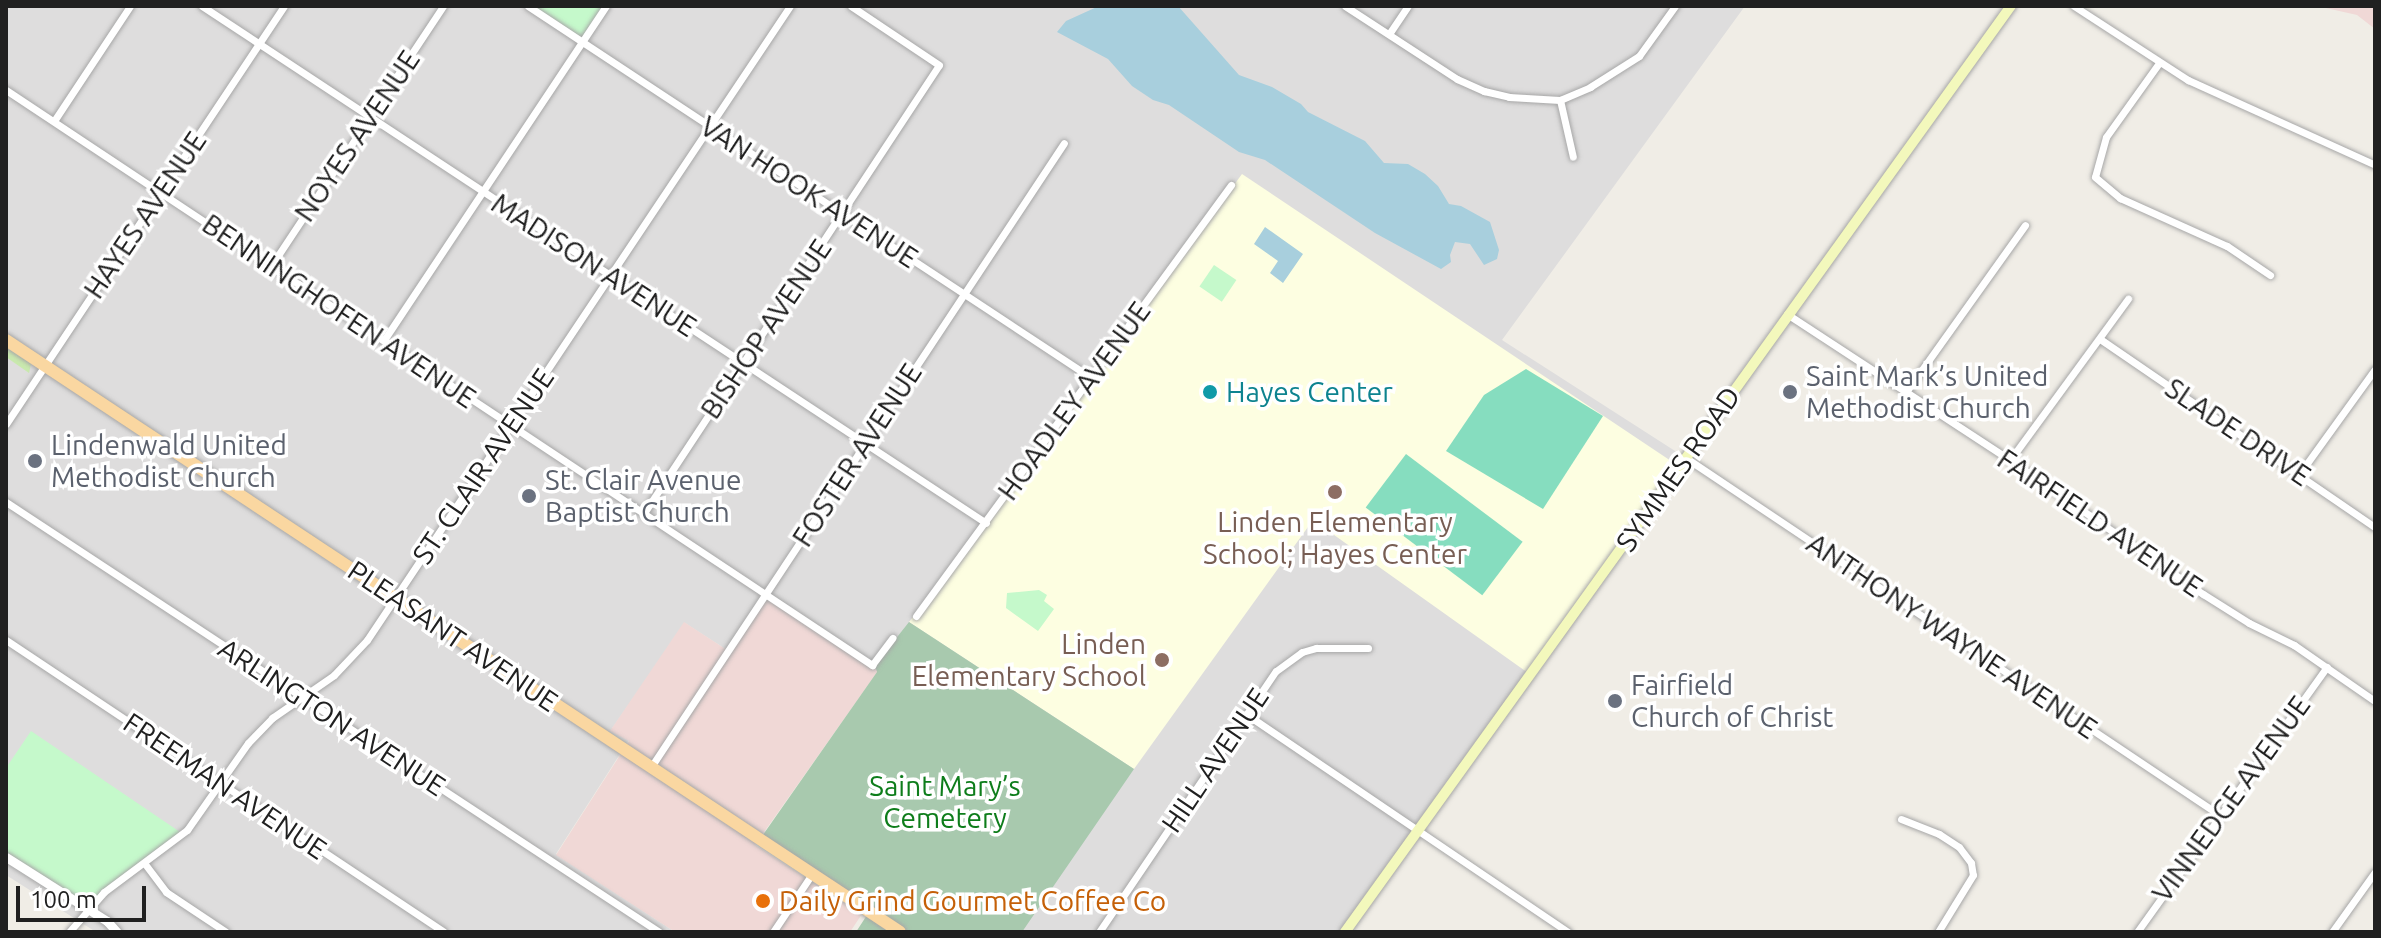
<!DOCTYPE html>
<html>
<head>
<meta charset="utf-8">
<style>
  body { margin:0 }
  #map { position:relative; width:2381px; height:938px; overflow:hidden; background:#f0ede6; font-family:Ubuntu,sans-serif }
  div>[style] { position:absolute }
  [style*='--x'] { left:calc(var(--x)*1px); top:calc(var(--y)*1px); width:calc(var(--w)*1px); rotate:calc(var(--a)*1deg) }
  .residential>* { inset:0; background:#dedddd }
  .commercial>* { inset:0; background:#f0d8d6 }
  .education>* { inset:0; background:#fdfee1 }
  .grass>* { inset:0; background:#c9e9ae }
  .cemetery>* { inset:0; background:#a8c9ae }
  .park>* { inset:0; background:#c5f9cb; transform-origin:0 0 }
  .pitch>* { inset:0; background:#86ddbf; transform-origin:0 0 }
  .water>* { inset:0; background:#a8cfdd }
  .roads { filter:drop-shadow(0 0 2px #a7a7a7) drop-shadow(0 0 2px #a7a7a7) }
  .minor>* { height:7px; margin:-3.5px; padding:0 3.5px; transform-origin:3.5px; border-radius:3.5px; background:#fff }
  .tertiary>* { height:9px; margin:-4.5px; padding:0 4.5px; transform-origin:4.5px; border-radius:4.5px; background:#fff }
  .secondary>* { height:10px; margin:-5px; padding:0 5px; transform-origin:5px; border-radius:5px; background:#f3f8bc }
  .primary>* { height:12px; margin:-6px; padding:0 6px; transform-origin:6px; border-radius:6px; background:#fad7a1 }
  .dots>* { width:22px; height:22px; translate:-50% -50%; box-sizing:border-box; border:4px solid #fff; border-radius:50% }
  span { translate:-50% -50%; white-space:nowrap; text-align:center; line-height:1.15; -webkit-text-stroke:7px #fff; paint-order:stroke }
  .street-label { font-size:28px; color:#202020 }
  .worship-label { font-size:28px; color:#5b616d }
  .left { translate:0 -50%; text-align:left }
  .culture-label { font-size:28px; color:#0d838f }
  .education-label { font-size:28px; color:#785e54 }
  .right { translate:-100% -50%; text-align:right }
  .park-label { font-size:28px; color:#0e7d1b }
  .food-label { font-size:28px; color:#c56008 }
  .frame { position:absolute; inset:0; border:8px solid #202020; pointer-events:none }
  .scale { position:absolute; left:16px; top:886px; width:130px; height:36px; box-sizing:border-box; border:4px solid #202020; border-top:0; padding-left:10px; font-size:24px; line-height:28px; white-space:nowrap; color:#202020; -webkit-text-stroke:6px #fff; paint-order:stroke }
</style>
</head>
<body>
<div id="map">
  <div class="residential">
    <div style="clip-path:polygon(6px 6px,1745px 6px,1502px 340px,1686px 458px,1345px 932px,900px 932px,877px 671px,730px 652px,685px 623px,611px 730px,629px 740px,556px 854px,675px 932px,96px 932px,6px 875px)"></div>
  </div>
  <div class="commercial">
    <div style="clip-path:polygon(2317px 6px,2375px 6px,2375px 29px,2357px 15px)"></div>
    <div style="clip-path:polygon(765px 598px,878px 671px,755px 845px,862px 914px,850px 932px,675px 932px,556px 855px,629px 741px,610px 731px,684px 622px,730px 652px)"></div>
  </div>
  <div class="education">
    <div style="clip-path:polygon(1242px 174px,1680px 467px,1531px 675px,1313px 520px,1134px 769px,909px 622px,986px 523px)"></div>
  </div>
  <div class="grass">
    <div style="clip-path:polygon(6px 347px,31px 364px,29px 373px,6px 357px)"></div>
  </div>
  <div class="cemetery">
    <div style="clip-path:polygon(909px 622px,1134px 769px,1022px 932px,856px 932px,869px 912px,760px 839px,877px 672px,875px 665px)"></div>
  </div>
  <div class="park">
    <div style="clip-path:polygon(528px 6px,606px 6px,582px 42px)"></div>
    <div style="left:1214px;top:265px;width:27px;height:26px;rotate:34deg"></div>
    <div style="clip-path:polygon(1039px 590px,1047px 595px,1044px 601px,1054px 609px,1038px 631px,1006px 608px,1007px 593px)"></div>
    <div style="clip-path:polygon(31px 731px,183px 834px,131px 872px,88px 909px,6px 857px,6px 768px)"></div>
  </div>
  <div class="pitch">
    <div style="clip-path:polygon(1526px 369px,1603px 416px,1543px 509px,1446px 451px,1484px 395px)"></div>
    <div style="left:1406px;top:454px;width:146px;height:67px;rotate:37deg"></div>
  </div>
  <div class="water">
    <div style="clip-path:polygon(1099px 6px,1178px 6px,1239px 75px,1272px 87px,1301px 104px,1308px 112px,1365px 141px,1384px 163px,1408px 164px,1425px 174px,1438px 186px,1449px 204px,1461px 206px,1490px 222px,1499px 250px,1497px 259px,1484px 265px,1470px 244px,1455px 242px,1450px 255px,1451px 262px,1441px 269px,1375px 233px,1265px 160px,1239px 152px,1169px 105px,1153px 100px,1132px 86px,1108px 59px,1057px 32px,1066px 21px)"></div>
    <div style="clip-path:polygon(1265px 227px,1303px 254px,1283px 283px,1270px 273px,1278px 261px,1254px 244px)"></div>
  </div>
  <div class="roads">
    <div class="minor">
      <div style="--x:202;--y:6;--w:939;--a:33.4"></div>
      <div style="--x:528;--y:6;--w:673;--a:33.43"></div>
      <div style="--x:1345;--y:6;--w:134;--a:33.1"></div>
      <div style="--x:1457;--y:79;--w:30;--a:24"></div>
      <div style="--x:1484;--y:91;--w:26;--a:13"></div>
      <div style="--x:1509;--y:97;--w:51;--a:3.4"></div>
      <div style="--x:1560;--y:100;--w:33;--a:-23"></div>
      <div style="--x:1590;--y:87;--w:58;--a:-32.3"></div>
      <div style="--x:1639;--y:56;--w:62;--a:-54.2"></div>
      <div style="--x:2074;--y:6;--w:136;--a:33"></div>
      <div style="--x:2188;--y:80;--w:205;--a:24.4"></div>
      <div style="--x:1389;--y:34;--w:34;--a:-56"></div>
      <div style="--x:2159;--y:63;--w:91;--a:125.6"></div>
      <div style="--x:2106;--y:137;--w:41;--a:105.4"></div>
      <div style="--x:2095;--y:177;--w:33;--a:40"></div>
      <div style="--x:2120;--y:198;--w:117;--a:24.2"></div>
      <div style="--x:2227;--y:246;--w:52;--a:34"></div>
      <div style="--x:6;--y:90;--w:1040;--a:33.58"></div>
      <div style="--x:872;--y:665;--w:34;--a:-53"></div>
      <div style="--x:1560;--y:100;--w:58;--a:77.2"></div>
      <div style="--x:54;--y:121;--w:138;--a:-56.5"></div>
      <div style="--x:271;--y:266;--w:312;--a:-56.5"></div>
      <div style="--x:1787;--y:314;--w:267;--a:33.2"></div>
      <div style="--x:2010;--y:460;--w:235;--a:34.8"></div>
      <div style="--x:2203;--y:594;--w:54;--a:32.2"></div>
      <div style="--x:2249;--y:623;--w:50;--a:26.1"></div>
      <div style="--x:2294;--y:645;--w:98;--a:34.7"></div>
      <div style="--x:2100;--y:339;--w:333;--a:34.4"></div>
      <div style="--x:384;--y:340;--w:401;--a:-56.4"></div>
      <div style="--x:1906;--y:392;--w:205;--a:-54.5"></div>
      <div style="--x:6;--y:424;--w:502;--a:-56.37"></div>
      <div style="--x:1686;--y:458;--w:640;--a:33.79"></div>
      <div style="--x:2010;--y:460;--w:200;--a:-53.8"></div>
      <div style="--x:2300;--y:473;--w:128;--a:-54.2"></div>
      <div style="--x:6;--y:502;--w:782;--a:33.36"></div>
      <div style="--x:644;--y:513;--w:536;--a:-56.64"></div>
      <div style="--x:939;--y:65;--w:106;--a:-146.2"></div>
      <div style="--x:916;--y:616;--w:534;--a:-53.84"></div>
      <div style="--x:6;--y:640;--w:526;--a:33.69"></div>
      <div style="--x:1246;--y:714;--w:389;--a:34.1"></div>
      <div style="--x:651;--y:767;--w:748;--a:-56.5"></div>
      <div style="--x:1901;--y:819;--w:41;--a:21.5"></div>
      <div style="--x:1939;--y:834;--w:24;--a:33"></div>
      <div style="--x:1959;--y:847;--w:20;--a:53"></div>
      <div style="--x:1971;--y:863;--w:12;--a:81"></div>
      <div style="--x:1973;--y:875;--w:67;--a:121.6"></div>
      <div style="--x:145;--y:864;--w:35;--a:53"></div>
      <div style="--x:166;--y:892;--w:72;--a:33.7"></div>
      <div style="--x:69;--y:932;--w:53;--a:-48.8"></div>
      <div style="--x:104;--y:892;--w:104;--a:-36.8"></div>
      <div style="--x:187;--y:830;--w:106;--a:-55"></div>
      <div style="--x:248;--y:743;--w:35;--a:-46"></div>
      <div style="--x:272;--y:718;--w:75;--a:-34.7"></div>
      <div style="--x:334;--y:675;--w:48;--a:-46.7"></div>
      <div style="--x:367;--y:640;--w:762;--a:-56.29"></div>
      <div style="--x:773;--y:932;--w:70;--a:-56.1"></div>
      <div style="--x:1099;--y:932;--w:315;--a:-55.9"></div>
      <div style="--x:1276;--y:671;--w:32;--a:-36"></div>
      <div style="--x:1302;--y:652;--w:15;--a:-16"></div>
      <div style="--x:1316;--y:648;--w:52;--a:0"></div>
      <div style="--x:2137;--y:932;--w:326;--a:-54.4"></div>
      <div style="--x:2332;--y:932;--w:74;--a:-54.4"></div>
    </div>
    <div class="tertiary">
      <div style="--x:6;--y:857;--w:120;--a:32.4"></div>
      <div style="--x:107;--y:921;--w:15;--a:48"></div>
    </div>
    <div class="secondary">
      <div style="--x:1345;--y:932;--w:1141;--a:-54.28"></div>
    </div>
    <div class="primary">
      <div style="--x:6;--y:340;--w:1072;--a:33.51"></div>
    </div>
  </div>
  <div class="dots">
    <div style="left:1210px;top:392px;background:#0f9aa8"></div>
    <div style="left:1790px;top:392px;background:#6b7280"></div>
    <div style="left:35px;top:461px;background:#6b7280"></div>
    <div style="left:1335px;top:492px;background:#8d6e63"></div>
    <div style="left:529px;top:496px;background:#6b7280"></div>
    <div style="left:1162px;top:660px;background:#8d6e63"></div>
    <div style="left:1615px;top:701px;background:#6b7280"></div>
    <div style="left:763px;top:901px;background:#e8710a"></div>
  </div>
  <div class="street-label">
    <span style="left:357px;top:136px;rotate:-56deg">NOYES AVENUE</span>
    <span style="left:809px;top:192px;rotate:33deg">VAN HOOK AVENUE</span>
    <span style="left:145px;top:215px;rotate:-56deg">HAYES AVENUE</span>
    <span style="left:594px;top:265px;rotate:33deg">MADISON AVENUE</span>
    <span style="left:339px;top:311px;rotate:34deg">BENNINGHOFEN AVENUE</span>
    <span style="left:766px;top:329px;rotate:-56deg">BISHOP AVENUE</span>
    <span style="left:1074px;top:401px;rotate:-54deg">HOADLEY AVENUE</span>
    <span style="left:2238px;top:432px;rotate:34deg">SLADE DRIVE</span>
    <span style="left:857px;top:455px;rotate:-57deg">FOSTER AVENUE</span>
    <span style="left:483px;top:466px;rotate:-56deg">ST. CLAIR AVENUE</span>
    <span style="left:1678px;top:469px;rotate:-55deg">SYMMES ROAD</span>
    <span style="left:2100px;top:523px;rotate:34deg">FAIRFIELD AVENUE</span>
    <span style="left:453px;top:636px;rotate:34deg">PLEASANT AVENUE</span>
    <span style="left:1952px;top:636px;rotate:34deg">ANTHONY WAYNE AVENUE</span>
    <span style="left:332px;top:717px;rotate:33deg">ARLINGTON AVENUE</span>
    <span style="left:1215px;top:760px;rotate:-56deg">HILL AVENUE</span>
    <span style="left:225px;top:786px;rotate:34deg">FREEMAN AVENUE</span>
    <span style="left:2231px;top:799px;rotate:-54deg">VINNEDGE AVENUE</span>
  </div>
  <div class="worship-label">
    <span class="left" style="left:1806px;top:392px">Saint Mark’s United<br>Methodist Church</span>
    <span class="left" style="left:51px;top:461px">Lindenwald United<br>Methodist Church</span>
    <span class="left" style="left:545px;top:496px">St. Clair Avenue<br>Baptist Church</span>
    <span class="left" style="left:1631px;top:701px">Fairfield<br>Church of Christ</span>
  </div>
  <div class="culture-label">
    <span class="left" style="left:1226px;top:392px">Hayes Center</span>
  </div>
  <div class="education-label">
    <span style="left:1335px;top:538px">Linden Elementary<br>School; Hayes Center</span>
    <span class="right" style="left:1146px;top:660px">Linden<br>Elementary School</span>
  </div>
  <div class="park-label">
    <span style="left:945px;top:802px">Saint Mary’s<br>Cemetery</span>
  </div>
  <div class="food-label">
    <span class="left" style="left:779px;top:901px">Daily Grind Gourmet Coffee Co</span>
  </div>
  <div class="frame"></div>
  <div class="scale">100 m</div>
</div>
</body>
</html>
